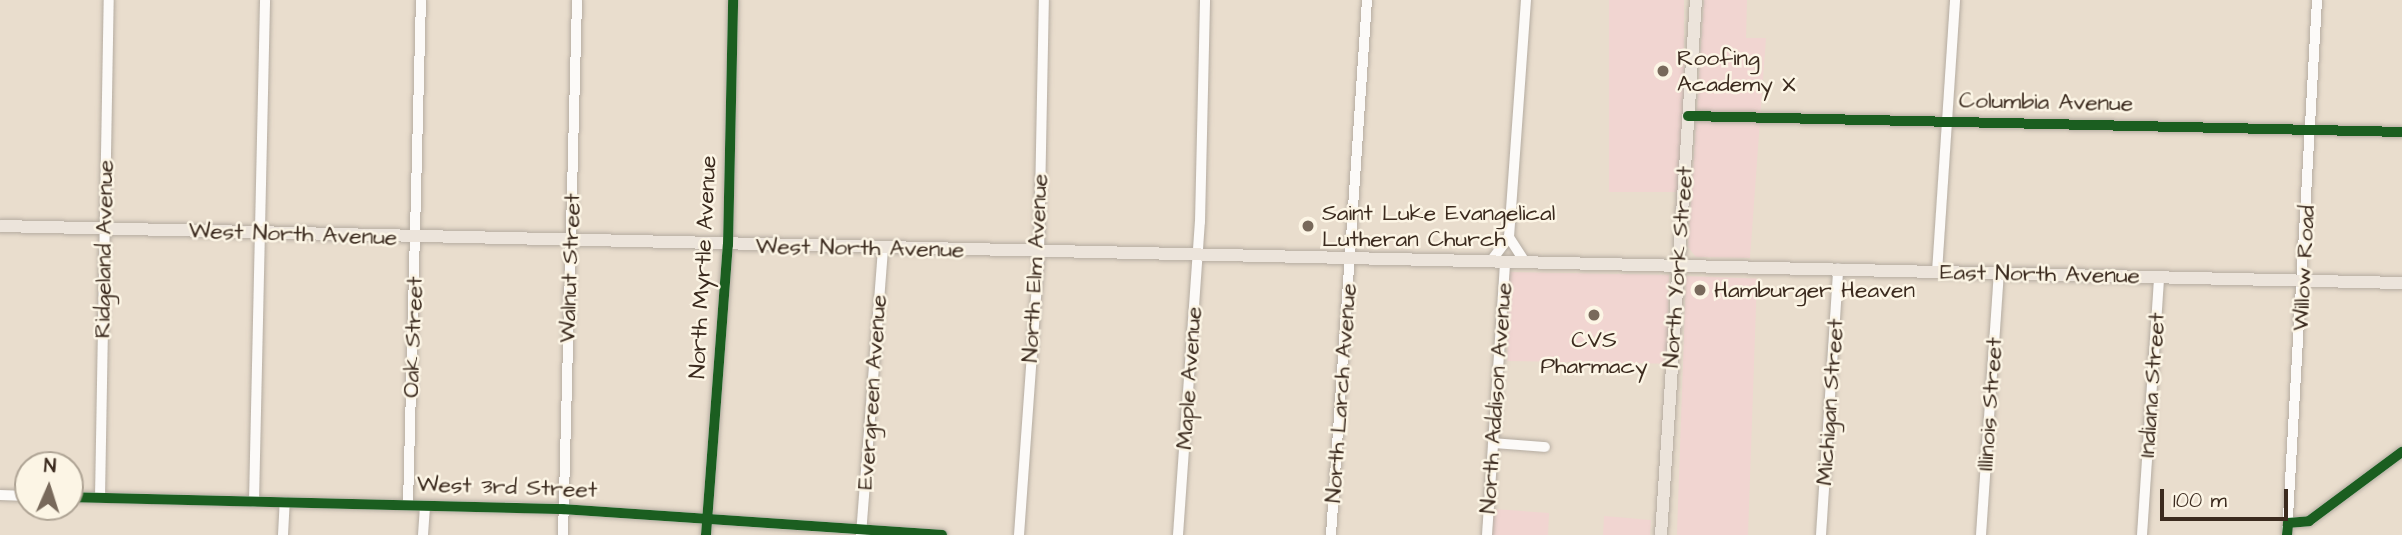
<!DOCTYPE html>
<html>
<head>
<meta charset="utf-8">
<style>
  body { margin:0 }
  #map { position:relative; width:2402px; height:535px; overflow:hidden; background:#e9ddcd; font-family:"Architects Daughter",sans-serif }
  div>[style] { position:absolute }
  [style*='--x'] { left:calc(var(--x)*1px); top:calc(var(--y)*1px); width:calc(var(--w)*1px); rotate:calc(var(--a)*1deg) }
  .built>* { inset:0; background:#f1d5d1; transform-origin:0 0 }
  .roads { filter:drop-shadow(0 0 2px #b5aca1) drop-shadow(0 0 2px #b5aca1) }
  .minor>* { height:10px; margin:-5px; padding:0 5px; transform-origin:5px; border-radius:5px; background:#fcfaf8 }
  .major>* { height:12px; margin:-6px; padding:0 6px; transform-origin:6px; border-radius:6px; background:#ece4db }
  .cycleway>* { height:10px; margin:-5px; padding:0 5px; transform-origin:5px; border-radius:5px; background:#1b5e20 }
  .dots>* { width:19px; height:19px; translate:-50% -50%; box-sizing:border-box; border:4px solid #fcf5e5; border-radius:50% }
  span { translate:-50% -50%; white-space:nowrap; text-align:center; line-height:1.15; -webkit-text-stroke:5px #fcf5e5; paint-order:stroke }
  .poi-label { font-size:23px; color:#3b2a1e }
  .left { translate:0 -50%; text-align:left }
  .street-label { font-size:23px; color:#3b2a1e }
  .north { position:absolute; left:14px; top:451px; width:70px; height:70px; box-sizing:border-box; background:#fcf5e5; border:2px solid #afa495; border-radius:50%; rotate:3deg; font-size:19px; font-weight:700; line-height:28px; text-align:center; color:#3b2a1e }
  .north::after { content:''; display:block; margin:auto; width:24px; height:32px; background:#78695b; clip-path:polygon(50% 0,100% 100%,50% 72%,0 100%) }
  .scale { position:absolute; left:2160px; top:489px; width:128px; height:32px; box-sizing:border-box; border:4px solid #3b2a1e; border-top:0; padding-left:9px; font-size:21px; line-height:24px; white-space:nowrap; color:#3b2a1e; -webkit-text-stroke:5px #fcf5e5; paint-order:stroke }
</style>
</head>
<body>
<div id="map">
  <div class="built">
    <div style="left:1609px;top:0;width:75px;height:192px"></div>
    <div style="clip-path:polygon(1704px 0,1747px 0,1746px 38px,1766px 38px,1750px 258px,1696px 257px,1688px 247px)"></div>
    <div style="left:1509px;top:272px;width:160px;height:89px;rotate:1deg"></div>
    <div style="left:1686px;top:276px;width:71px;height:259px;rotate:2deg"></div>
    <div style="clip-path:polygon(1494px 509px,1549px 513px,1548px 535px,1492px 535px)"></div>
    <div style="clip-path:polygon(1604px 516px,1651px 520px,1650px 535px,1603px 535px)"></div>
  </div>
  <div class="roads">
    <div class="minor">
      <div style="--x:1688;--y:116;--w:714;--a:1.28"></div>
      <div style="--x:1491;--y:261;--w:30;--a:-53"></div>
      <div style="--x:1525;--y:262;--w:30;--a:-123"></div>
      <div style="--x:1509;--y:237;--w:238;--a:-85.9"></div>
      <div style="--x:1937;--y:272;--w:273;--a:-86.2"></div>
      <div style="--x:1493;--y:443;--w:52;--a:4.4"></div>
      <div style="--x:0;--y:495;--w:28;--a:2"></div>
      <div style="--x:70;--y:497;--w:493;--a:1.4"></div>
      <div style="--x:563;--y:509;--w:380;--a:3.9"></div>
      <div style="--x:100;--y:498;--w:498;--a:-89"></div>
      <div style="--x:254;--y:502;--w:502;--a:-88.74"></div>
      <div style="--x:408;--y:505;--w:505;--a:-88.53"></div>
      <div style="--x:2288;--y:523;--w:21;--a:-5"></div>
      <div style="--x:2309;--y:521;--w:116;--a:-36.6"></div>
      <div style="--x:283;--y:535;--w:33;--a:-87"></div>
      <div style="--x:423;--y:535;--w:29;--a:-86"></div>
      <div style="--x:563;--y:535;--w:535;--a:-88.5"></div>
      <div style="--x:706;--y:535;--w:291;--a:-85.7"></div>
      <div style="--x:728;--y:245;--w:245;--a:-88.8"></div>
      <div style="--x:861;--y:535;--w:287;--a:-85.6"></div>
      <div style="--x:1019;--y:535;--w:283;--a:-85.9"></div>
      <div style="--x:1039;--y:253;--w:253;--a:-88.9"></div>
      <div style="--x:1178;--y:535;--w:314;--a:-86"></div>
      <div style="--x:1200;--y:222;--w:222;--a:-88.7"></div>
      <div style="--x:1331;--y:535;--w:536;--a:-86.15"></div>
      <div style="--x:1487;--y:535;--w:274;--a:-86.2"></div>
      <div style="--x:1821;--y:535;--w:267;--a:-86.3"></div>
      <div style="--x:1981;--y:535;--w:263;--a:-86.1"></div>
      <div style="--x:2142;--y:535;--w:259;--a:-86.2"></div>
      <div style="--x:2287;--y:535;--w:536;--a:-86.79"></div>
    </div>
    <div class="major">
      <div style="--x:0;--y:226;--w:2403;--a:1.36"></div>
      <div style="--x:1661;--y:535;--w:536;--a:-86.26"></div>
    </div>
  </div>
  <div class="cycleway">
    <div style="--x:1688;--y:116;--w:714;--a:1.28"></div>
    <div style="--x:70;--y:497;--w:493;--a:1.4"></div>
    <div style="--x:563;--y:509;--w:380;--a:3.9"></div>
    <div style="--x:706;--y:535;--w:291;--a:-85.7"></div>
    <div style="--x:728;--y:245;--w:245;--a:-88.8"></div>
    <div style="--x:2287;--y:535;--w:12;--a:-85"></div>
    <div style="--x:2288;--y:523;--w:21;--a:-5"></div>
    <div style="--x:2309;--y:521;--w:116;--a:-36.6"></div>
  </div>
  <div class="dots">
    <div style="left:1663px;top:71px;background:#78695b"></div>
    <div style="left:1308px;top:226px;background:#78695b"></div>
    <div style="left:1700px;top:290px;background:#78695b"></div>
    <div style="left:1594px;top:315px;background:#78695b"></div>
  </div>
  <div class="poi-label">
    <span class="left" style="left:1677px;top:71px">Roofing<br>Academy X</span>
    <span class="left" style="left:1322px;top:226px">Saint Luke Evangelical<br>Lutheran Church</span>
    <span class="left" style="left:1714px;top:290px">Hamburger Heaven</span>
    <span style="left:1594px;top:353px">CVS<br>Pharmacy</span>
  </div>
  <div class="street-label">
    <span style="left:2046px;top:102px;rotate:1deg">Columbia Avenue</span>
    <span style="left:293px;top:234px;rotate:2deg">West North Avenue</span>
    <span style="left:860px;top:248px;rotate:1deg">West North Avenue</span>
    <span style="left:104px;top:249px;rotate:-89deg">Ridgeland Avenue</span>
    <span style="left:703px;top:267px;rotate:-87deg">North Myrtle Avenue</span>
    <span style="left:1678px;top:267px;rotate:-86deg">North York Street</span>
    <span style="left:570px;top:268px;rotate:-88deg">Walnut Street</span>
    <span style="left:1035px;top:268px;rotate:-87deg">North Elm Avenue</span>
    <span style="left:2304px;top:268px;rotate:-87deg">Willow Road</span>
    <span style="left:2040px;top:274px;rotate:1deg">East North Avenue</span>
    <span style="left:413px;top:337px;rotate:-88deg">Oak Street</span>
    <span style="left:1189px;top:378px;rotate:-86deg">Maple Avenue</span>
    <span style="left:2152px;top:385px;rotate:-86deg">Indiana Street</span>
    <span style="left:872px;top:392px;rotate:-86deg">Evergreen Avenue</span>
    <span style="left:1341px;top:393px;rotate:-86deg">North Larch Avenue</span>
    <span style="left:1496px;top:398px;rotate:-86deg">North Addison Avenue</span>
    <span style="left:1830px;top:402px;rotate:-86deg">Michigan Street</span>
    <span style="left:1990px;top:404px;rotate:-86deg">Illinois Street</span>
    <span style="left:507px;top:487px;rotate:2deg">West 3rd Street</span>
  </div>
  <div class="north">N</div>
  <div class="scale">100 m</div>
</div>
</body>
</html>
